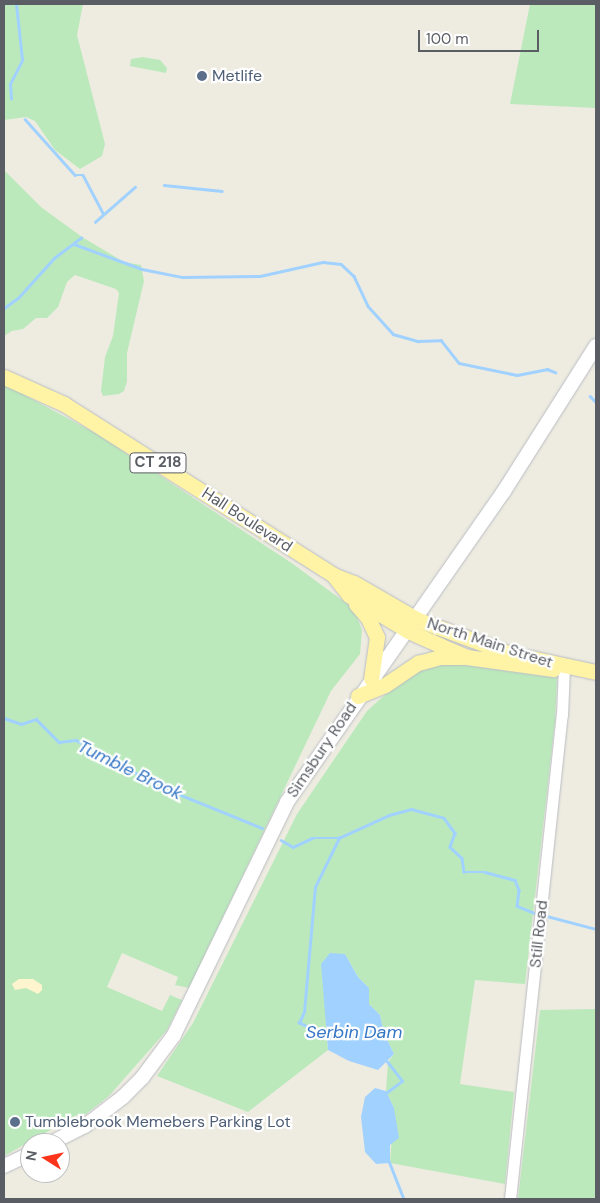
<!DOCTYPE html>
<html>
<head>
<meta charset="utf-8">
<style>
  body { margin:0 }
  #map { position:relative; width:600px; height:1203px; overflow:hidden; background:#eeece1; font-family:"DM Sans",sans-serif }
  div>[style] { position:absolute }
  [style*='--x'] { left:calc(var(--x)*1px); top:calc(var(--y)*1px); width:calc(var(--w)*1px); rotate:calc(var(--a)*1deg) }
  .green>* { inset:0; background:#bbe9bc }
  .sand>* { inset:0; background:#fef4cd }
  .water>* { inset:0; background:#a1d2ff }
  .stream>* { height:2.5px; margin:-1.25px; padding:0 1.25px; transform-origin:1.25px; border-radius:1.25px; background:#a1d2ff }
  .roads { filter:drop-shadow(0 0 1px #b9bcc2) drop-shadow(0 0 1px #b9bcc2) }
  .tertiary>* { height:11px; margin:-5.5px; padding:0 5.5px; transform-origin:5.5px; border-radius:5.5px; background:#fff }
  .secondary>* { height:14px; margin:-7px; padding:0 7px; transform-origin:7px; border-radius:7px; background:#fff }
  .primary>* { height:15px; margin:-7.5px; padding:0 7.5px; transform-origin:7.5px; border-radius:7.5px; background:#fff4a6 }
  .dots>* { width:14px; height:14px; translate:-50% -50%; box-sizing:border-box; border:2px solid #fff; border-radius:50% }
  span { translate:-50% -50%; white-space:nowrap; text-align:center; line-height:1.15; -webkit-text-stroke:4.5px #fff; paint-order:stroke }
  .shield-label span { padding:1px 4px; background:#fff; border:1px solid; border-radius:4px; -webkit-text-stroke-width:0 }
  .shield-label { font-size:15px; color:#5a5e64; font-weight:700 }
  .service-label { font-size:16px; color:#4e5e75 }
  .left { translate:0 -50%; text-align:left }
  .street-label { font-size:16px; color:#5a5e64 }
  .water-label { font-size:18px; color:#3576c5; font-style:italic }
  .frame { position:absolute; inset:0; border:5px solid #5a5e64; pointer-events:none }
  .north { position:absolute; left:20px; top:1133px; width:50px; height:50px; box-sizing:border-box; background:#fff; border:1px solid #bdbfc1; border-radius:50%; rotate:280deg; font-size:14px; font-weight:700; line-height:20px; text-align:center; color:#5a5e64 }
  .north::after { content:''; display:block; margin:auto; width:18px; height:22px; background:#fa351b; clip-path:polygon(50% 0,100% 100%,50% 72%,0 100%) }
  .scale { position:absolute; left:418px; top:30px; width:121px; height:22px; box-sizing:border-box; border:2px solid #5a5e64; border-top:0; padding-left:6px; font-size:15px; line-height:18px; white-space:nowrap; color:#5a5e64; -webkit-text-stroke:4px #fff; paint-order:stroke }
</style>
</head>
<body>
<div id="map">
  <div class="green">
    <div style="clip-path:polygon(4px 4px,83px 4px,77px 35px,105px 144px,102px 156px,80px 169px,55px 150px,35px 121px,26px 117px,4px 120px)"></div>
    <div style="clip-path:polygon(530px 4px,596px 4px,596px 108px,510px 104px)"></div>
    <div style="clip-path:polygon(143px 57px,160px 60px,167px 68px,166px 73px,130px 66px,131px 59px)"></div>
    <div style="clip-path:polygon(4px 170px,41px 207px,82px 237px,124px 262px,141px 265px,144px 281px,127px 353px,127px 381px,124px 391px,119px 394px,103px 396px,101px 391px,105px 357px,113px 336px,119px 293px,116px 289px,75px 275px,67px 282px,58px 307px,47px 318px,36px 318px,23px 329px,12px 331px,4px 336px)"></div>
    <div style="clip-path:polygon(4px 384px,97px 434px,293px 564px,354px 609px,362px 630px,360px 654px,331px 691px,189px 988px,175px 985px,178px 977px,122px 953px,107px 987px,162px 1011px,170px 995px,182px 1000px,167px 1030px,109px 1096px,86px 1114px,79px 1114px,4px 1156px)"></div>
    <div style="clip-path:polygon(448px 663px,557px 678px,555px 721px,525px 984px,475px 980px,460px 1084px,514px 1092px,505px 1184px,390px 1163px,394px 1108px,386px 1091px,388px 1062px,394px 1054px,384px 1033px,380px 1015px,369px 1004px,369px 988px,358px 977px,345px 954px,326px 1018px,328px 1050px,248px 1112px,157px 1076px,193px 1023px,297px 814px,367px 711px,408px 674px)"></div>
    <div style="clip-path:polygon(596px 1009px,596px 1199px,518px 1199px,540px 1010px)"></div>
  </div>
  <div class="sand">
    <div style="clip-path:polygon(19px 979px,33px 979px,42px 985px,42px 990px,38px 994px,26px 988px,15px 990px,12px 984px)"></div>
  </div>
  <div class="water">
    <div style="clip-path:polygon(330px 953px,345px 954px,358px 977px,369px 988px,369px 1004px,380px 1015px,384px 1033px,394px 1054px,378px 1070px,349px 1061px,328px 1050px,321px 964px)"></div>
    <div style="clip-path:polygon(375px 1088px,386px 1091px,394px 1108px,399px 1138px,390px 1145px,390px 1163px,376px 1164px,365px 1152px,361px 1117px,365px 1097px)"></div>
  </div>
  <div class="stream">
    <div style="--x:11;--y:99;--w:15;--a:-94"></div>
    <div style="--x:10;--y:84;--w:27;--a:-63"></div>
    <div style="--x:22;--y:60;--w:56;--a:-96.1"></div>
    <div style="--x:25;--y:119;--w:75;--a:48.2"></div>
    <div style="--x:75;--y:175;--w:8;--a:0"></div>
    <div style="--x:83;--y:175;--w:43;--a:62.2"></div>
    <div style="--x:164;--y:185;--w:58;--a:5.9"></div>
    <div style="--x:95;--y:222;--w:53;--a:-41.2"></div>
    <div style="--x:74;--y:244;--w:72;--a:20.2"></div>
    <div style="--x:142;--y:269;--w:41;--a:11.3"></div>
    <div style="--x:182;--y:277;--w:78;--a:-0.7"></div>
    <div style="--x:260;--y:276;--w:65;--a:-12.5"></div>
    <div style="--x:323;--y:262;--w:18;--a:6"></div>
    <div style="--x:341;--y:264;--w:18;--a:43"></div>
    <div style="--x:354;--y:276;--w:33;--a:65"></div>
    <div style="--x:368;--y:306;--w:38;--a:48"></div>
    <div style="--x:393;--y:334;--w:26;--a:16"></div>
    <div style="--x:418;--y:341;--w:23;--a:-2"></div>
    <div style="--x:441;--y:340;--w:29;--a:52"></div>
    <div style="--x:459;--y:363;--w:59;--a:11.7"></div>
    <div style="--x:517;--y:375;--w:31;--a:-11"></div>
    <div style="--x:547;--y:369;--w:9;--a:21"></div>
    <div style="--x:4;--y:308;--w:17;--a:-36"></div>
    <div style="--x:18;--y:298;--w:54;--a:-48"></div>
    <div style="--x:54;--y:258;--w:34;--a:-37"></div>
    <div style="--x:590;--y:396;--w:8;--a:45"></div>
    <div style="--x:4;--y:718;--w:18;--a:19"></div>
    <div style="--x:21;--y:724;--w:16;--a:-18"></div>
    <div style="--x:36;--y:719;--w:33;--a:45"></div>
    <div style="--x:59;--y:742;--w:17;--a:-7"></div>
    <div style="--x:76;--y:740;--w:97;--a:28.9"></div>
    <div style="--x:161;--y:787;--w:109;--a:22.1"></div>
    <div style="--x:281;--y:840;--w:14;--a:30"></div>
    <div style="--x:293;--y:847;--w:21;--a:-25"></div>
    <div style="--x:312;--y:838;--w:27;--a:0"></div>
    <div style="--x:339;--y:838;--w:55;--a:-24.7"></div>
    <div style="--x:389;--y:815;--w:23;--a:-15"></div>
    <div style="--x:411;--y:809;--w:34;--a:15"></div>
    <div style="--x:444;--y:818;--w:19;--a:54"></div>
    <div style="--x:455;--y:833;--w:15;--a:110"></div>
    <div style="--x:450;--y:847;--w:16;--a:43"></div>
    <div style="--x:462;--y:858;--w:14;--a:82"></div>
    <div style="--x:464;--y:872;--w:21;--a:0"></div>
    <div style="--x:485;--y:872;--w:31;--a:15"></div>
    <div style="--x:515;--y:880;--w:11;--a:68"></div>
    <div style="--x:519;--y:890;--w:16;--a:97"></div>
    <div style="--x:517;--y:906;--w:22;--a:22"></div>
    <div style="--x:543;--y:915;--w:55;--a:14.8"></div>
    <div style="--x:327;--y:1036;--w:31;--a:-155"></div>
    <div style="--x:299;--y:1023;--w:12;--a:-66"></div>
    <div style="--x:304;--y:1012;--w:125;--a:-85"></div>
    <div style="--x:315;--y:887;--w:55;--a:-63.9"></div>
    <div style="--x:386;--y:1093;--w:20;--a:-37"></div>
    <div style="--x:402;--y:1081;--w:24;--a:-128"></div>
    <div style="--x:389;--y:1161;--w:41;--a:68.5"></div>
  </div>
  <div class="roads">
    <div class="tertiary">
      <div style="--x:510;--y:1199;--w:487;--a:-83.9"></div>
      <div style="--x:562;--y:715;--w:47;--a:-87.6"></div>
    </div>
    <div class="secondary">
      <div style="--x:51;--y:1143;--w:38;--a:-27"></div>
      <div style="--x:85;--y:1126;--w:48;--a:-37.3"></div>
      <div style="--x:123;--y:1097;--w:27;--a:-45"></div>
      <div style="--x:142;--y:1078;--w:54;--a:-53.3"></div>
      <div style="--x:174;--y:1035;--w:259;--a:-64.1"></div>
      <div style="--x:287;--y:802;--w:379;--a:-55.1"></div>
      <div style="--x:504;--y:491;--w:172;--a:-57.6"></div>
      <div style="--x:4;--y:1166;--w:29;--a:-25"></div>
    </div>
    <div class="primary">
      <div style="--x:4;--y:377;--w:66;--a:24.2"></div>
      <div style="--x:64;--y:404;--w:319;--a:32.4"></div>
      <div style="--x:333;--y:575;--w:22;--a:21"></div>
      <div style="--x:354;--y:583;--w:72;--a:30.1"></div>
      <div style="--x:416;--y:619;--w:98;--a:20.3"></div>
      <div style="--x:508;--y:653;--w:90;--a:12.2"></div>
      <div style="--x:334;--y:576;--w:24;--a:52"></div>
      <div style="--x:349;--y:595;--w:69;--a:31.4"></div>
      <div style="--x:408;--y:631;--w:36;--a:24"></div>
      <div style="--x:441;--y:646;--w:28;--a:23"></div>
      <div style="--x:467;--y:657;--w:87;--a:7.9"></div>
      <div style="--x:356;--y:604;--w:18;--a:49"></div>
      <div style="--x:368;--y:618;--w:21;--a:65"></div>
      <div style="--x:377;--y:637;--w:42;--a:98.1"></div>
      <div style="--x:358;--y:696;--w:29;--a:-22"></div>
      <div style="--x:385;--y:685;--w:40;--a:-34"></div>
      <div style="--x:418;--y:663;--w:24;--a:-15"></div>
      <div style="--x:441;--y:657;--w:21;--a:0"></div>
    </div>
  </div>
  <div class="dots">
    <div style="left:202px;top:76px;background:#5c6f8a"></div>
    <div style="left:15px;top:1122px;background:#5c6f8a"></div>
  </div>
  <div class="shield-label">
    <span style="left:158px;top:463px">CT 218</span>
  </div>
  <div class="service-label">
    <span class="left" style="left:212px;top:76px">Metlife</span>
    <span class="left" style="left:25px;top:1122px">Tumblebrook Memebers Parking Lot</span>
  </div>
  <div class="street-label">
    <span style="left:247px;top:520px;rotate:33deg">Hall Boulevard</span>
    <span style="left:490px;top:643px;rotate:18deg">North Main Street</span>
    <span style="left:322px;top:750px;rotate:-56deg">Simsbury Road</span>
    <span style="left:539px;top:934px;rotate:-84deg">Still Road</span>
  </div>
  <div class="water-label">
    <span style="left:130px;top:770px;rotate:26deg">Tumble Brook</span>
    <span style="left:354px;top:1032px">Serbin Dam</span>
  </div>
  <div class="frame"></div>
  <div class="north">N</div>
  <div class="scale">100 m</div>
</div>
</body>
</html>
